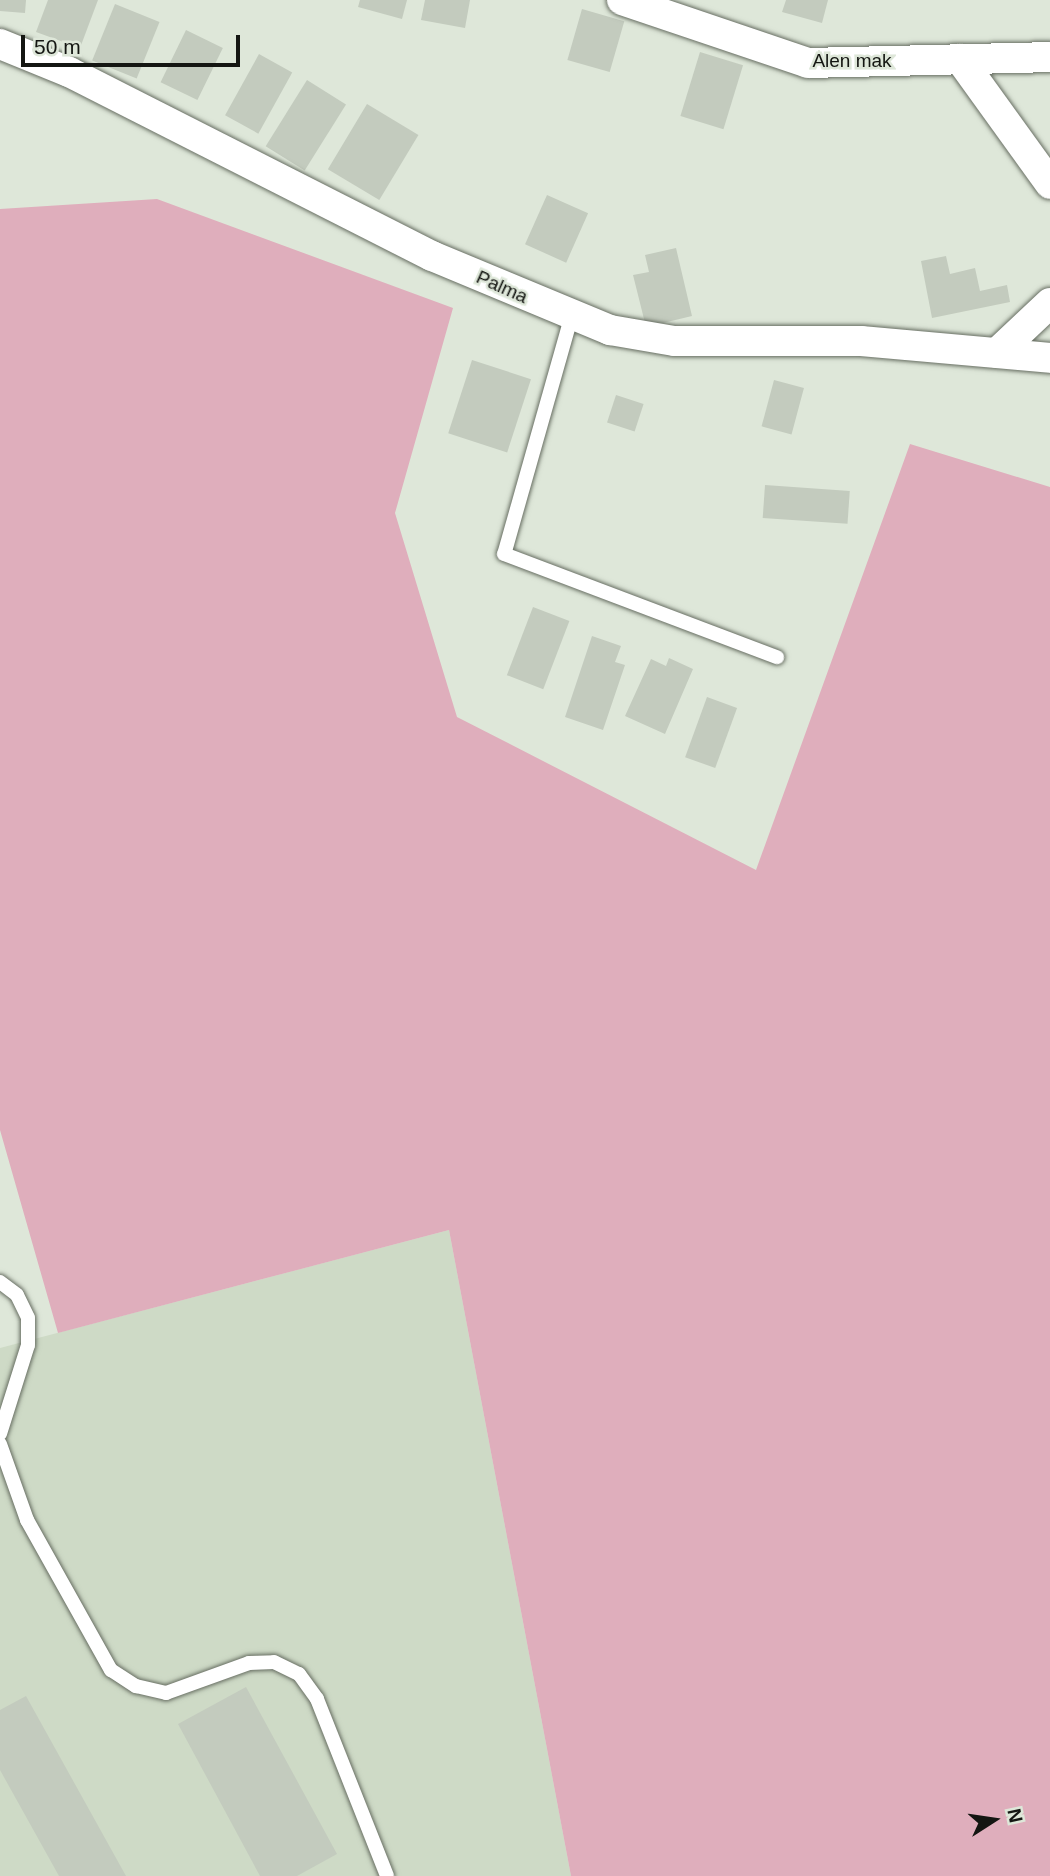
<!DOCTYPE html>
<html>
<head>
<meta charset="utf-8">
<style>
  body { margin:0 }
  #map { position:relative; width:1050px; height:1876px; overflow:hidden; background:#dee7d9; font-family:Arial,sans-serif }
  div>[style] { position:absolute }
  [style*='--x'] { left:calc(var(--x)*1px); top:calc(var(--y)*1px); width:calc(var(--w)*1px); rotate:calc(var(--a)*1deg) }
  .built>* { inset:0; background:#cedac6 }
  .green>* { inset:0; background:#dfaebc }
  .building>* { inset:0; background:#c3cbbe; transform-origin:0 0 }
  .roads { filter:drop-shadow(0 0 2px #676e62) drop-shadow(0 0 2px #676e62) }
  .lane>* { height:14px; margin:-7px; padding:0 7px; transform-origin:7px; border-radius:7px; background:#fff }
  .street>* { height:30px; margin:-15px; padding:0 15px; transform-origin:15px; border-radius:15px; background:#fff }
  span { translate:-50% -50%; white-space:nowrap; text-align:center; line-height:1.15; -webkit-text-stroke:5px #dee7d9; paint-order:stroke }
  .street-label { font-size:19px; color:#141612 }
  .north { position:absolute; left:959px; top:1785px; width:70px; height:70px; -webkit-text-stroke:5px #dee7d9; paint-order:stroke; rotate:78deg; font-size:19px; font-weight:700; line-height:28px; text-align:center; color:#141612 }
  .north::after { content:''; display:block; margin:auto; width:24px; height:32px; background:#141612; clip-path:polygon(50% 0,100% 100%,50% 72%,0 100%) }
  .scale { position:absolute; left:21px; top:35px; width:219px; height:32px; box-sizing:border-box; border:4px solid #141612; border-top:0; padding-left:9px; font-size:21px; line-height:24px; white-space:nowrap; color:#141612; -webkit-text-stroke:5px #dee7d9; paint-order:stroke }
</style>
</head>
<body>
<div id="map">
  <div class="built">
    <div style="clip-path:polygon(449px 1230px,571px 1876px,0 1876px,0 1348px)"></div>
  </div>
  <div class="green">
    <div style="clip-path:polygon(157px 199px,453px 308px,395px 513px,457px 717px,756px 870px,910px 444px,1050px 487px,1050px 1876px,571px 1876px,449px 1230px,58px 1333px,0 1130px,0 209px)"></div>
  </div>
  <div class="building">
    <div style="clip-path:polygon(0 0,26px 0,25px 13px,0 11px)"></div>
    <div style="clip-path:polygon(48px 0,98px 0,80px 48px,36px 32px)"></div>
    <div style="clip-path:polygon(360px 0,407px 0,402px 19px,358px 7px)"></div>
    <div style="clip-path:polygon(425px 0,470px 0,465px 28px,421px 20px)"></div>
    <div style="clip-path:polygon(786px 0,828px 0,822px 23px,782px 12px)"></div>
    <div style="left:115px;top:4px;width:48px;height:61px;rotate:22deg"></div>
    <div style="left:582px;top:9px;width:44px;height:53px;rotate:16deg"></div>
    <div style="left:186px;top:30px;width:41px;height:58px;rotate:26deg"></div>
    <div style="left:700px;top:52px;width:45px;height:67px;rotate:17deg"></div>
    <div style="left:259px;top:54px;width:38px;height:70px;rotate:29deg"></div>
    <div style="left:307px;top:80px;width:46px;height:78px;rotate:32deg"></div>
    <div style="left:367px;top:104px;width:60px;height:76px;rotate:31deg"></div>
    <div style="left:547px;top:195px;width:45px;height:54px;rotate:24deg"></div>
    <div style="clip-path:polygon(676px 248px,692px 316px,646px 327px,633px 275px,649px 272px,645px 255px)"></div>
    <div style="clip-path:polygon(946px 256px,950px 274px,975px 268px,980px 291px,1007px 285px,1010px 302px,932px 318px,921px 261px)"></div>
    <div style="left:472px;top:360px;width:62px;height:77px;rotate:18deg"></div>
    <div style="left:774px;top:380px;width:31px;height:48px;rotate:15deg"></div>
    <div style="left:616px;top:395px;width:29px;height:29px;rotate:18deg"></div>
    <div style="left:765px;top:485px;width:85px;height:33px;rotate:4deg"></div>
    <div style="left:533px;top:607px;width:39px;height:73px;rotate:21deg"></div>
    <div style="clip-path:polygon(592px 636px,621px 646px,615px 662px,625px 665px,603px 730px,565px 717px)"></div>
    <div style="clip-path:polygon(669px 658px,693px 669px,665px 734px,625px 716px,651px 659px,666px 666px)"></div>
    <div style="left:707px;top:697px;width:32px;height:64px;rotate:20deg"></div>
    <div style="clip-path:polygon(246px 1687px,337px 1854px,297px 1876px,260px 1876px,178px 1724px)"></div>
    <div style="clip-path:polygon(26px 1696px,126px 1876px,59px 1876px,0 1770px,0 1710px)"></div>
  </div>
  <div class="roads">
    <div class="lane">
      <div style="--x:571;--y:318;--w:245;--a:105.8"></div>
      <div style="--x:504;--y:554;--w:292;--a:20.7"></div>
      <div style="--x:0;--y:1282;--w:21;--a:37"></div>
      <div style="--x:17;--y:1295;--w:25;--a:64"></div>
      <div style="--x:28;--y:1318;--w:27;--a:90"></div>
      <div style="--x:28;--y:1345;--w:93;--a:107.5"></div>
      <div style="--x:0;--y:1444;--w:81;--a:70.4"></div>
      <div style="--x:27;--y:1520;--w:172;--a:60.8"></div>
      <div style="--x:111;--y:1670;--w:30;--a:33"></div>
      <div style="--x:136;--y:1686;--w:31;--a:13"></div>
      <div style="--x:166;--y:1693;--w:88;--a:-19.9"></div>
      <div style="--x:249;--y:1663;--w:25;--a:-2"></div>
      <div style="--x:274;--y:1662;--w:28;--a:26"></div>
      <div style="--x:299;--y:1674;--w:31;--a:54"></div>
      <div style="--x:317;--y:1699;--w:190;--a:68.4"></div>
    </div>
    <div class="street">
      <div style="--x:622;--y:0;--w:196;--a:18.7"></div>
      <div style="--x:808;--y:63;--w:242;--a:-1.4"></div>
      <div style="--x:0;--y:44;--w:74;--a:22.1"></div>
      <div style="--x:69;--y:72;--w:407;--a:26.9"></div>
      <div style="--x:432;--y:256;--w:193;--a:22.6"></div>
      <div style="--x:610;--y:330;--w:65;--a:9.8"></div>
      <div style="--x:674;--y:341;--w:187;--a:0"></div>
      <div style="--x:861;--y:341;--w:190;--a:5.1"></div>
      <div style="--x:960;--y:59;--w:154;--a:54.2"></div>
      <div style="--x:997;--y:353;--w:73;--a:-43.3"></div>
    </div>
  </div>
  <div class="street-label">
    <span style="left:852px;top:61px">Alen mak</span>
    <span style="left:502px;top:287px;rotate:24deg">Palma</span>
  </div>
  <div class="north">N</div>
  <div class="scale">50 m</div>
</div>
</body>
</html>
